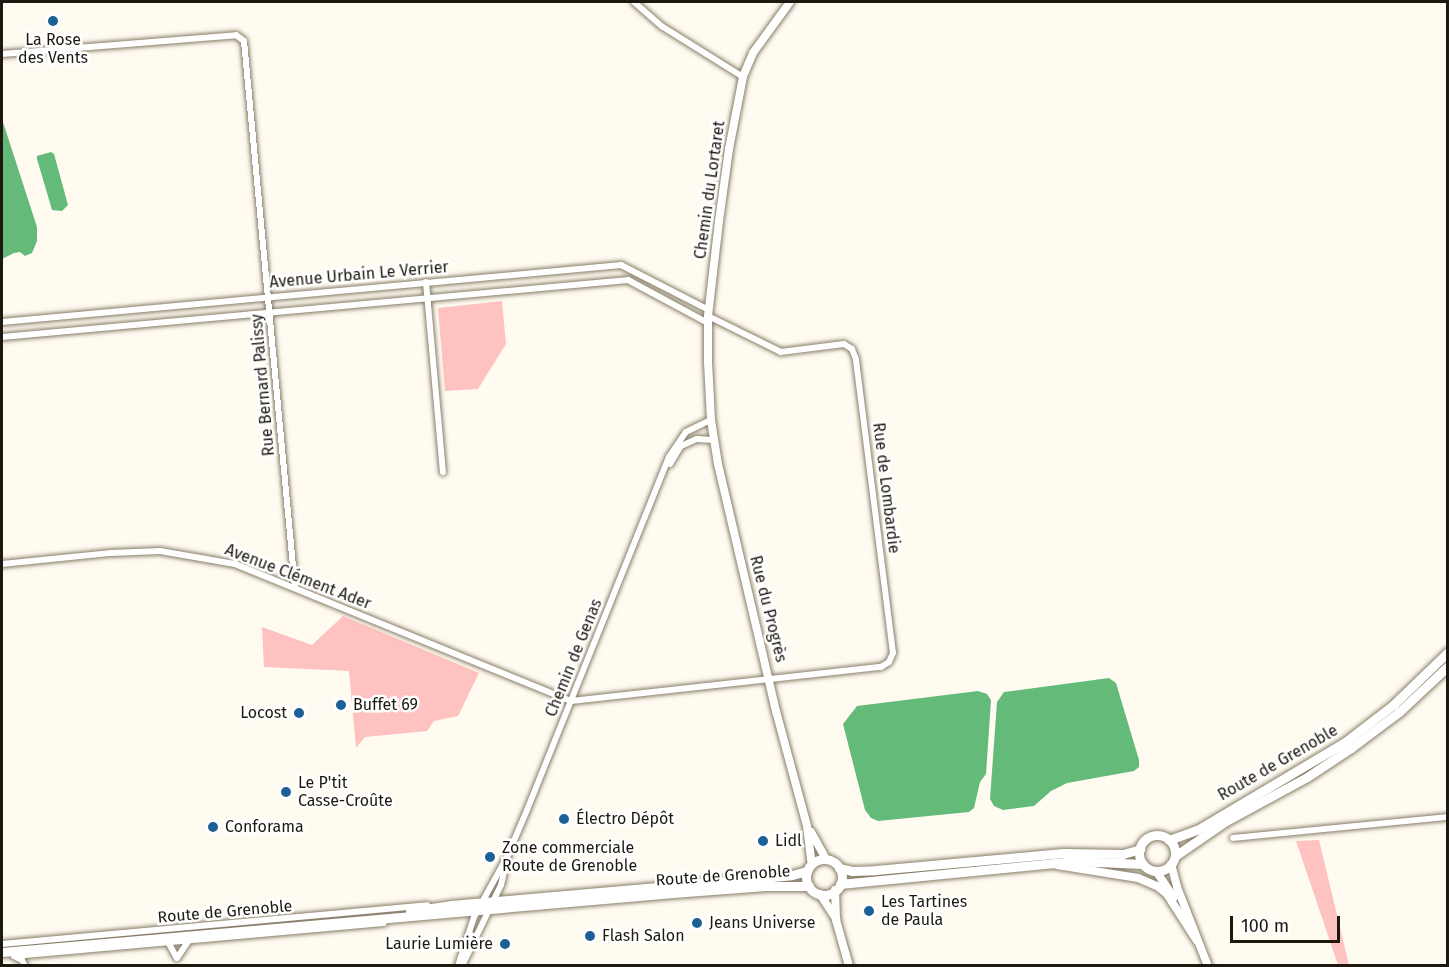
<!DOCTYPE html>
<html>
<head>
<meta charset="utf-8">
<style>
  body { margin:0 }
  #map { position:relative; width:1449px; height:967px; overflow:hidden; background:#fffbf1; font-family:"Fira Sans",sans-serif }
  div>[style] { position:absolute }
  [style*='--x'] { left:calc(var(--x)*1px); top:calc(var(--y)*1px); width:calc(var(--w)*1px); rotate:calc(var(--a)*1deg) }
  .green>* { inset:0; background:#fec3c0 }
  .water>* { inset:0; background:#63ba79 }
  .roads { filter:drop-shadow(0 0 2px #887e68) drop-shadow(0 0 2px #887e68) }
  .street>* { height:6px; margin:-3px; padding:0 3px; transform-origin:3px; border-radius:3px; background:#fff }
  .secondary>* { height:8px; margin:-4px; padding:0 4px; transform-origin:4px; border-radius:4px; background:#fff }
  .primary>* { height:9px; margin:-4.5px; padding:0 4.5px; transform-origin:4.5px; border-radius:4.5px; background:#fff }
  .primary>.ring { margin:-4.5px; padding:0; box-sizing:content-box; background:none; border:9px solid #fff; border-radius:50% }
  .dots>* { width:16px; height:16px; translate:-50% -50%; box-sizing:border-box; border:3px solid #fff; border-radius:50% }
  span { translate:-50% -50%; white-space:nowrap; text-align:center; line-height:1.15; -webkit-text-stroke:5px #fff; paint-order:stroke }
  .poi-label { font-size:16px; color:#1d1911 }
  .left { translate:0 -50%; text-align:left }
  .right { translate:-100% -50%; text-align:right }
  .street-label { font-size:16px; color:#1d1911 }
  .frame { position:absolute; inset:0; border:3px solid #1d1911; pointer-events:none }
  .scale { position:absolute; left:1230px; top:916px; width:110px; height:27px; box-sizing:border-box; border:3px solid #1d1911; border-top:0; padding-left:8px; font-size:18px; line-height:21px; white-space:nowrap; color:#1d1911; -webkit-text-stroke:4px #fff; paint-order:stroke }
</style>
</head>
<body>
<div id="map">
  <div class="green">
    <div style="clip-path:polygon(502px 301px,506px 344px,478px 389px,445px 391px,438px 308px)"></div>
    <div style="clip-path:polygon(343px 616px,479px 673px,458px 716px,434px 721px,427px 731px,365px 737px,356px 748px,349px 671px,264px 667px,262px 627px,312px 645px)"></div>
    <div style="clip-path:polygon(1319px 840px,1349px 965px,1338px 965px,1296px 841px)"></div>
  </div>
  <div class="water">
    <div style="clip-path:polygon(2px 119px,37px 227px,37px 241px,32px 253px,25px 256px,20px 252px,14px 253px,2px 259px)"></div>
    <div style="clip-path:polygon(51px 152px,54px 154px,68px 205px,62px 211px,52px 210px,37px 159px,37px 156px)"></div>
    <div style="clip-path:polygon(1109px 678px,1116px 683px,1139px 760px,1139px 767px,1134px 771px,1067px 783px,1051px 791px,1034px 806px,1003px 810px,994px 806px,990px 799px,997px 702px,1004px 692px)"></div>
    <div style="clip-path:polygon(978px 691px,987px 694px,991px 700px,986px 774px,980px 782px,974px 808px,969px 812px,878px 821px,871px 818px,865px 810px,843px 724px,857px 706px)"></div>
  </div>
  <div class="roads">
    <div class="street">
      <div style="--x:634;--y:2;--w:38;--a:41"></div>
      <div style="--x:663;--y:27;--w:94;--a:32"></div>
      <div style="--x:2;--y:54;--w:235;--a:-4.6"></div>
      <div style="--x:236;--y:35;--w:10;--a:37"></div>
      <div style="--x:244;--y:41;--w:549;--a:84.67"></div>
      <div style="--x:426;--y:282;--w:191;--a:84.9"></div>
      <div style="--x:2;--y:322;--w:622;--a:-5.26"></div>
      <div style="--x:621;--y:265;--w:99;--a:27.1"></div>
      <div style="--x:2;--y:337;--w:629;--a:-5.2"></div>
      <div style="--x:628;--y:280;--w:91;--a:28.3"></div>
      <div style="--x:670;--y:464;--w:21;--a:-59"></div>
      <div style="--x:681;--y:446;--w:17;--a:-24"></div>
      <div style="--x:697;--y:439;--w:16;--a:4"></div>
      <div style="--x:2;--y:564;--w:110;--a:-5.8"></div>
      <div style="--x:111;--y:553;--w:49;--a:-2.3"></div>
      <div style="--x:160;--y:551;--w:76;--a:9.8"></div>
      <div style="--x:235;--y:564;--w:363;--a:22.2"></div>
      <div style="--x:571;--y:701;--w:312;--a:-6.3"></div>
      <div style="--x:881;--y:667;--w:9;--a:-32"></div>
      <div style="--x:889;--y:662;--w:10;--a:-66"></div>
      <div style="--x:893;--y:653;--w:296;--a:-97.2"></div>
      <div style="--x:856;--y:359;--w:11;--a:-112"></div>
      <div style="--x:852;--y:349;--w:9;--a:-148"></div>
      <div style="--x:844;--y:344;--w:64;--a:172.8"></div>
      <div style="--x:781;--y:352;--w:81;--a:-153.7"></div>
      <div style="--x:1233;--y:838;--w:216;--a:-5.6"></div>
      <div style="--x:168;--y:942;--w:18;--a:61"></div>
      <div style="--x:177;--y:958;--w:22;--a:-56"></div>
      <div style="--x:2;--y:944;--w:427;--a:-5.2"></div>
      <div style="--x:14;--y:956;--w:371;--a:-5.1"></div>
      <div style="--x:14;--y:956;--w:9;--a:27"></div>
      <div style="--x:22;--y:960;--w:7;--a:63"></div>
      <div style="--x:458;--y:966;--w:52;--a:-71.9"></div>
      <div style="--x:474;--y:917;--w:68;--a:-61.2"></div>
      <div style="--x:507;--y:857;--w:51;--a:-66.9"></div>
      <div style="--x:527;--y:810;--w:380;--a:-68.1"></div>
      <div style="--x:669;--y:457;--w:30;--a:-56"></div>
      <div style="--x:686;--y:432;--w:28;--a:-26"></div>
      <div style="--x:462;--y:966;--w:90;--a:-64.3"></div>
      <div style="--x:501;--y:885;--w:27;--a:-77"></div>
    </div>
    <div class="secondary">
      <div style="--x:790;--y:2;--w:63;--a:126"></div>
      <div style="--x:753;--y:53;--w:26;--a:113"></div>
      <div style="--x:743;--y:77;--w:73;--a:101"></div>
      <div style="--x:729;--y:149;--w:73;--a:97.9"></div>
      <div style="--x:719;--y:221;--w:96;--a:96.6"></div>
      <div style="--x:708;--y:316;--w:46;--a:90"></div>
      <div style="--x:708;--y:362;--w:58;--a:87"></div>
      <div style="--x:711;--y:420;--w:45;--a:81"></div>
      <div style="--x:718;--y:464;--w:254;--a:76.8"></div>
      <div style="--x:776;--y:711;--w:119;--a:74.9"></div>
      <div style="--x:807;--y:826;--w:38;--a:83"></div>
      <div style="--x:811;--y:832;--w:31;--a:61"></div>
      <div style="--x:1171;--y:864;--w:24;--a:75"></div>
      <div style="--x:1177;--y:887;--w:85;--a:68.6"></div>
      <div style="--x:1057;--y:865;--w:82;--a:9.1"></div>
      <div style="--x:1138;--y:878;--w:21;--a:23"></div>
      <div style="--x:1157;--y:886;--w:13;--a:39"></div>
      <div style="--x:1167;--y:894;--w:56;--a:57.4"></div>
      <div style="--x:1156;--y:871;--w:32;--a:56"></div>
      <div style="--x:835;--y:890;--w:30;--a:88"></div>
      <div style="--x:836;--y:920;--w:48;--a:74.2"></div>
      <div style="--x:820;--y:894;--w:30;--a:57"></div>
    </div>
    <div class="primary">
      <div class="ring" style="left:1139px;top:835px;width:27px;height:27px"></div>
      <div style="--x:1169;--y:840;--w:30;--a:-20"></div>
      <div style="--x:1197;--y:830;--w:172;--a:-30.7"></div>
      <div style="--x:1345;--y:742;--w:61;--a:-37.6"></div>
      <div style="--x:1393;--y:705;--w:76;--a:-43.9"></div>
      <div style="--x:1175;--y:856;--w:62;--a:-34.5"></div>
      <div style="--x:1226;--y:821;--w:92;--a:-28.5"></div>
      <div style="--x:1307;--y:777;--w:53;--a:-33.4"></div>
      <div style="--x:1351;--y:748;--w:60;--a:-36.9"></div>
      <div style="--x:1399;--y:712;--w:67;--a:-43.2"></div>
      <div class="ring" style="left:806px;top:859px;width:27px;height:27px"></div>
      <div style="--x:839;--y:868;--w:13;--a:13"></div>
      <div style="--x:852;--y:871;--w:24;--a:-2"></div>
      <div style="--x:876;--y:870;--w:188;--a:-5.2"></div>
      <div style="--x:1063;--y:853;--w:60;--a:1"></div>
      <div style="--x:1123;--y:854;--w:18;--a:-16"></div>
      <div style="--x:840;--y:884;--w:234;--a:-5.6"></div>
      <div style="--x:1073;--y:861;--w:70;--a:2.5"></div>
      <div style="--x:410;--y:911;--w:41;--a:-8.3"></div>
      <div style="--x:451;--y:905;--w:342;--a:-5"></div>
      <div style="--x:792;--y:875;--w:16;--a:-15"></div>
      <div style="--x:2;--y:952;--w:674;--a:-5.03"></div>
      <div style="--x:673;--y:893;--w:93;--a:-4.3"></div>
      <div style="--x:766;--y:886;--w:43;--a:0"></div>
    </div>
  </div>
  <div class="dots">
    <div style="left:53px;top:21px;background:#1d6095"></div>
    <div style="left:341px;top:705px;background:#1d6095"></div>
    <div style="left:299px;top:713px;background:#1d6095"></div>
    <div style="left:286px;top:792px;background:#1d6095"></div>
    <div style="left:564px;top:819px;background:#1d6095"></div>
    <div style="left:213px;top:827px;background:#1d6095"></div>
    <div style="left:763px;top:841px;background:#1d6095"></div>
    <div style="left:490px;top:857px;background:#1d6095"></div>
    <div style="left:869px;top:911px;background:#1d6095"></div>
    <div style="left:697px;top:923px;background:#1d6095"></div>
    <div style="left:590px;top:936px;background:#1d6095"></div>
    <div style="left:505px;top:944px;background:#1d6095"></div>
  </div>
  <div class="poi-label">
    <span style="left:53px;top:49px">La Rose<br>des Vents</span>
    <span class="left" style="left:353px;top:705px">Buffet 69</span>
    <span class="right" style="left:287px;top:713px">Locost</span>
    <span class="left" style="left:298px;top:792px">Le P'tit<br>Casse-Croûte</span>
    <span class="left" style="left:576px;top:819px">Électro Dépôt</span>
    <span class="left" style="left:225px;top:827px">Conforama</span>
    <span class="left" style="left:775px;top:841px">Lidl</span>
    <span class="left" style="left:502px;top:857px">Zone commerciale<br>Route de Grenoble</span>
    <span class="left" style="left:881px;top:911px">Les Tartines<br>de Paula</span>
    <span class="left" style="left:709px;top:923px">Jeans Universe</span>
    <span class="left" style="left:602px;top:936px">Flash Salon</span>
    <span class="right" style="left:493px;top:944px">Laurie Lumière</span>
  </div>
  <div class="street-label">
    <span style="left:710px;top:190px;rotate:-82deg">Chemin du Lortaret</span>
    <span style="left:359px;top:275px;rotate:-5deg">Avenue Urbain Le Verrier</span>
    <span style="left:263px;top:385px;rotate:-95deg">Rue Bernard Palissy</span>
    <span style="left:886px;top:488px;rotate:83deg">Rue de Lombardie</span>
    <span style="left:298px;top:577px;rotate:21deg">Avenue Clément Ader</span>
    <span style="left:768px;top:609px;rotate:76deg">Rue du Progrès</span>
    <span style="left:574px;top:658px;rotate:-68deg">Chemin de Genas</span>
    <span style="left:1278px;top:763px;rotate:-30deg">Route de Grenoble</span>
    <span style="left:723px;top:876px;rotate:-4deg">Route de Grenoble</span>
    <span style="left:225px;top:912px;rotate:-5deg">Route de Grenoble</span>
  </div>
  <div class="frame"></div>
  <div class="scale">100 m</div>
</div>
</body>
</html>
